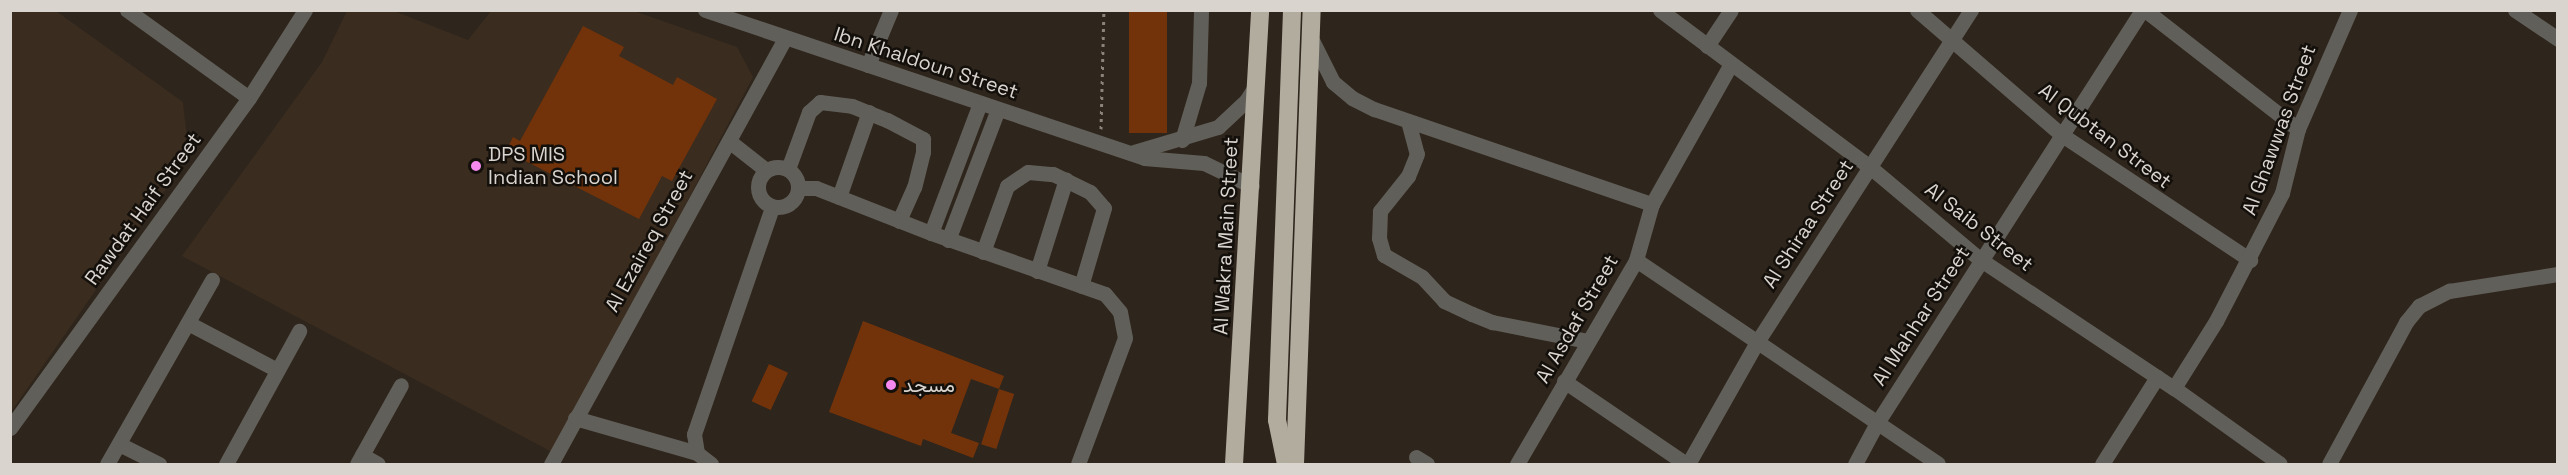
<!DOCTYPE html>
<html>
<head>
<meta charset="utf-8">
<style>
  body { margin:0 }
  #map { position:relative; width:2568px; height:475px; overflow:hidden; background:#2e251c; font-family:"Space Grotesk",Vazirmatn,sans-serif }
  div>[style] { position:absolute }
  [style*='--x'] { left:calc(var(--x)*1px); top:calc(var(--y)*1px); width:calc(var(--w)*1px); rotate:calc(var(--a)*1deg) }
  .built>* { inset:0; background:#3a2c1e }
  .building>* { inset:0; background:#73330a; transform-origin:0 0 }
  .path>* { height:3px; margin-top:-1.5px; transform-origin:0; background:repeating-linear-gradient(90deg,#8b847d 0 3px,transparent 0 7.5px) }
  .minor>* { height:15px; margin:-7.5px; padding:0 7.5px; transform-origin:7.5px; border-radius:7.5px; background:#615f59 }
  .minor>.ring { margin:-7.5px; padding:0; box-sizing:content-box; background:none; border:15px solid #615f59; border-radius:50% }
  .highway>* { height:18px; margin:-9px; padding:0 9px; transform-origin:9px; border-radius:9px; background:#b2ac9e }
  .dots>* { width:16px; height:16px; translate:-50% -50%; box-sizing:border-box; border:3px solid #130f0b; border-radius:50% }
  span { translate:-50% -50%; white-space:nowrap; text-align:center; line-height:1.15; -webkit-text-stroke:5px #130f0b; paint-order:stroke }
  .street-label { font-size:20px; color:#dad4ce }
  .poi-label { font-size:20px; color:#dad4ce }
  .left { translate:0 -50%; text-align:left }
  .frame { position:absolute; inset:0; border:12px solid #dad4ce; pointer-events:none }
</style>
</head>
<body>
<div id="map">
  <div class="built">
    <div style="clip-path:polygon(11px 10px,56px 11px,183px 102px,189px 156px,11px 412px)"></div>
    <div style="clip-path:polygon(347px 11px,394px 11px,468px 40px,491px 11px,634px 11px,737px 47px,753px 77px,554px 453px,182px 256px,322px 62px)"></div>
  </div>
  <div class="building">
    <div style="left:1129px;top:10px;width:38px;height:123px"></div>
    <div style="clip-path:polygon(583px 26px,624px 47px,619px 56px,673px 85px,677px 77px,717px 99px,672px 181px,662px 176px,639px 219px,506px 151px,513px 137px,520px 141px)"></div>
    <div style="clip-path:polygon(863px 321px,1004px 376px,999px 389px,971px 379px,951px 433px,979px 443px,973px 458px,923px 439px,921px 446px,829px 412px)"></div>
    <div style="left:769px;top:364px;width:21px;height:41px;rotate:25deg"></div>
    <div style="left:999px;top:389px;width:16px;height:58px;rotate:18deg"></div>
  </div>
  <div class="path">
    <div style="--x:1101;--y:129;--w:119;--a:-88.6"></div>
  </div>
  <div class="minor">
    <div style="--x:127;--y:10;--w:150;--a:35.8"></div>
    <div style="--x:705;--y:10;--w:463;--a:18.6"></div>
    <div style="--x:1144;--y:158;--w:60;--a:4.8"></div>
    <div style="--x:1204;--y:163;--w:53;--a:25.6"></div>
    <div style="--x:1660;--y:10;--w:262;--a:36.8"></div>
    <div style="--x:1870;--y:167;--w:145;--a:40"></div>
    <div style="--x:1981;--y:260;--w:232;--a:33.6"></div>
    <div style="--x:2174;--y:388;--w:130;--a:35.6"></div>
    <div style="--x:1917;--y:10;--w:191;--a:40.8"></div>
    <div style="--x:2062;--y:135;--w:226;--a:33.6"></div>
    <div style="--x:2145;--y:10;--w:194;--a:37.9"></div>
    <div style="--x:2515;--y:10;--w:52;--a:34"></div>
    <div style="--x:1313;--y:42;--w:45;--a:63.4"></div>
    <div style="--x:1333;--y:82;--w:25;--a:40"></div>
    <div style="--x:1352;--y:98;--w:25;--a:27"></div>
    <div style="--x:1374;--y:109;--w:294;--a:18.9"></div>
    <div style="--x:1707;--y:46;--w:43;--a:-56.3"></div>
    <div style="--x:868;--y:65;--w:60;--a:-67.3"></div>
    <div style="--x:1408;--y:121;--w:34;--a:75"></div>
    <div style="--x:1417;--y:154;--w:24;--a:112"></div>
    <div style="--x:1408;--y:176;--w:45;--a:128.7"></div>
    <div style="--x:1380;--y:211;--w:27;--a:92"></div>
    <div style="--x:1379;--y:238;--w:18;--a:74"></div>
    <div style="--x:1384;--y:255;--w:44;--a:30.1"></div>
    <div style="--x:1422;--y:277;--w:33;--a:47"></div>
    <div style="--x:1444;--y:301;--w:31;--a:25"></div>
    <div style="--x:1472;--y:314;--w:22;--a:22"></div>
    <div style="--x:1492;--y:322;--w:98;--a:11.2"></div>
    <div style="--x:1182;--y:140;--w:59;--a:-73.4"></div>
    <div style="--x:1199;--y:83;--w:73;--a:-88.4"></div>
    <div style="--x:729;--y:141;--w:47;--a:38.1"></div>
    <div style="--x:1134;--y:152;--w:88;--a:-16.6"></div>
    <div style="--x:1218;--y:127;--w:38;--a:-43"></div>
    <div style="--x:1246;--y:101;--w:19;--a:-58"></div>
    <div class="ring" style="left:758px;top:167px;width:25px;height:25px"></div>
    <div style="--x:788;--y:169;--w:61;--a:-69.8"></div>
    <div style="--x:809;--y:112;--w:15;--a:-42"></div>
    <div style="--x:820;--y:102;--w:32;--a:7"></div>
    <div style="--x:852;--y:106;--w:38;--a:22"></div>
    <div style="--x:887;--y:120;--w:41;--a:27.8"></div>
    <div style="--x:923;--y:139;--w:13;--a:90"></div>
    <div style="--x:923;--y:152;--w:36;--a:104"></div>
    <div style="--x:914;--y:187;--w:37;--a:114"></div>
    <div style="--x:799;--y:188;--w:17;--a:0"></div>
    <div style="--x:816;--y:188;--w:123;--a:21.4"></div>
    <div style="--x:931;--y:233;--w:184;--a:19.3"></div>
    <div style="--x:1105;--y:294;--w:23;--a:50"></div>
    <div style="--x:1120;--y:312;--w:26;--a:79"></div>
    <div style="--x:1125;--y:338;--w:134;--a:110.5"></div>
    <div style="--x:839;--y:197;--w:90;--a:-70.6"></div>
    <div style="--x:931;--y:233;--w:139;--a:-69.3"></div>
    <div style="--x:948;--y:240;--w:140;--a:-69.1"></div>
    <div style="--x:983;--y:252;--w:70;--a:-70"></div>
    <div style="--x:1007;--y:186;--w:25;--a:-34"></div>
    <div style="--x:1028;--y:172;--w:25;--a:5"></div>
    <div style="--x:1053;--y:174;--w:41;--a:25.9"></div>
    <div style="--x:1090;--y:192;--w:21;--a:49"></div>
    <div style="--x:1104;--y:208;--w:81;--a:106.4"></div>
    <div style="--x:1636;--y:260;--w:364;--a:34"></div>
    <div style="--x:1037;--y:271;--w:96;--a:-72.5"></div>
    <div style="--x:188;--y:323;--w:101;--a:27.8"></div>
    <div style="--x:1564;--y:381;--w:148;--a:34.2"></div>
    <div style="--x:2174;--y:388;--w:79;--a:-57.9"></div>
    <div style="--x:2216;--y:321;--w:144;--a:-62.7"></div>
    <div style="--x:2282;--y:193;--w:66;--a:-76"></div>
    <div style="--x:2298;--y:129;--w:130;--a:-66.4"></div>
    <div style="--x:575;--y:418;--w:127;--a:16"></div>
    <div style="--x:10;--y:428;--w:407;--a:-54.1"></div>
    <div style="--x:249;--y:98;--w:104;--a:-57.5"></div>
    <div style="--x:119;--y:444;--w:45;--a:26.6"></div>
    <div style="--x:362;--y:455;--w:18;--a:29"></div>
    <div style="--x:1416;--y:457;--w:13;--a:32"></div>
    <div style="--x:107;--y:464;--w:212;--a:-60.3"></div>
    <div style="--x:226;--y:464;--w:152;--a:-61.2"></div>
    <div style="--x:357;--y:464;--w:90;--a:-60.9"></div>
    <div style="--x:551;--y:464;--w:485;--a:-61.2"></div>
    <div style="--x:711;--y:464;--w:18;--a:-142"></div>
    <div style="--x:697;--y:453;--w:19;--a:-99"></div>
    <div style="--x:694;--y:434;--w:240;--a:-71"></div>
    <div style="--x:1517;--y:464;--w:236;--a:-59.7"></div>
    <div style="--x:1636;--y:260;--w:58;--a:-74.1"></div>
    <div style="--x:1652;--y:204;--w:161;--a:-60.6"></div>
    <div style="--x:1688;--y:464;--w:140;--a:-60.5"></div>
    <div style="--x:1757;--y:342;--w:395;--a:-57.2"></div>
    <div style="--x:1855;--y:464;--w:47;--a:-61.8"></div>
    <div style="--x:1877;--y:423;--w:491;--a:-57.3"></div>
    <div style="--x:2102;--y:464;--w:103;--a:-57.7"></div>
    <div style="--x:2329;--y:464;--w:162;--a:-61.5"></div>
    <div style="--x:2406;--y:322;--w:21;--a:-51"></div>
    <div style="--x:2419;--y:306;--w:34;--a:-27"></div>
    <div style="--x:2449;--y:291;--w:110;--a:-8.9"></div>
  </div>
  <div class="highway">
    <div style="--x:1234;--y:464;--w:455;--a:-86.7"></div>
    <div style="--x:1286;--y:464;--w:45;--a:-101.6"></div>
    <div style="--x:1277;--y:420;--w:410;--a:-87.9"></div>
    <div style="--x:1295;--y:464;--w:454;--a:-87.9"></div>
  </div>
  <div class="dots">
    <div style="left:476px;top:166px;background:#f589ef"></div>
    <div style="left:891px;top:385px;background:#f589ef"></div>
  </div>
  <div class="street-label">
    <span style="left:926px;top:63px;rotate:18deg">Ibn Khaldoun Street</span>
    <span style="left:2279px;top:130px;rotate:-70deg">Al Ghawwas Street</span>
    <span style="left:2105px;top:136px;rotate:37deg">Al Qubtan Street</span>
    <span style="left:143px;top:209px;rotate:-54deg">Rawdat Haif Street</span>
    <span style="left:1808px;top:224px;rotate:-57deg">Al Shiraa Street</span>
    <span style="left:1979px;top:227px;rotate:38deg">Al Saib Street</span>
    <span style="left:1226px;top:236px;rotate:-87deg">Al Wakra Main Street</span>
    <span style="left:649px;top:241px;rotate:-61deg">Al Ezaireq Street</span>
    <span style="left:1921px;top:316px;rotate:-57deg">Al Mahhar Street</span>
    <span style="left:1577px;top:319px;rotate:-60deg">Al Asdaf Street</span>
  </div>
  <div class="poi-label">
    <span class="left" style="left:488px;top:166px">DPS MIS<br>Indian School</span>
    <span class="left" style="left:903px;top:385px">مسجد</span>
  </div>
  <div class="frame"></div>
</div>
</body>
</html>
